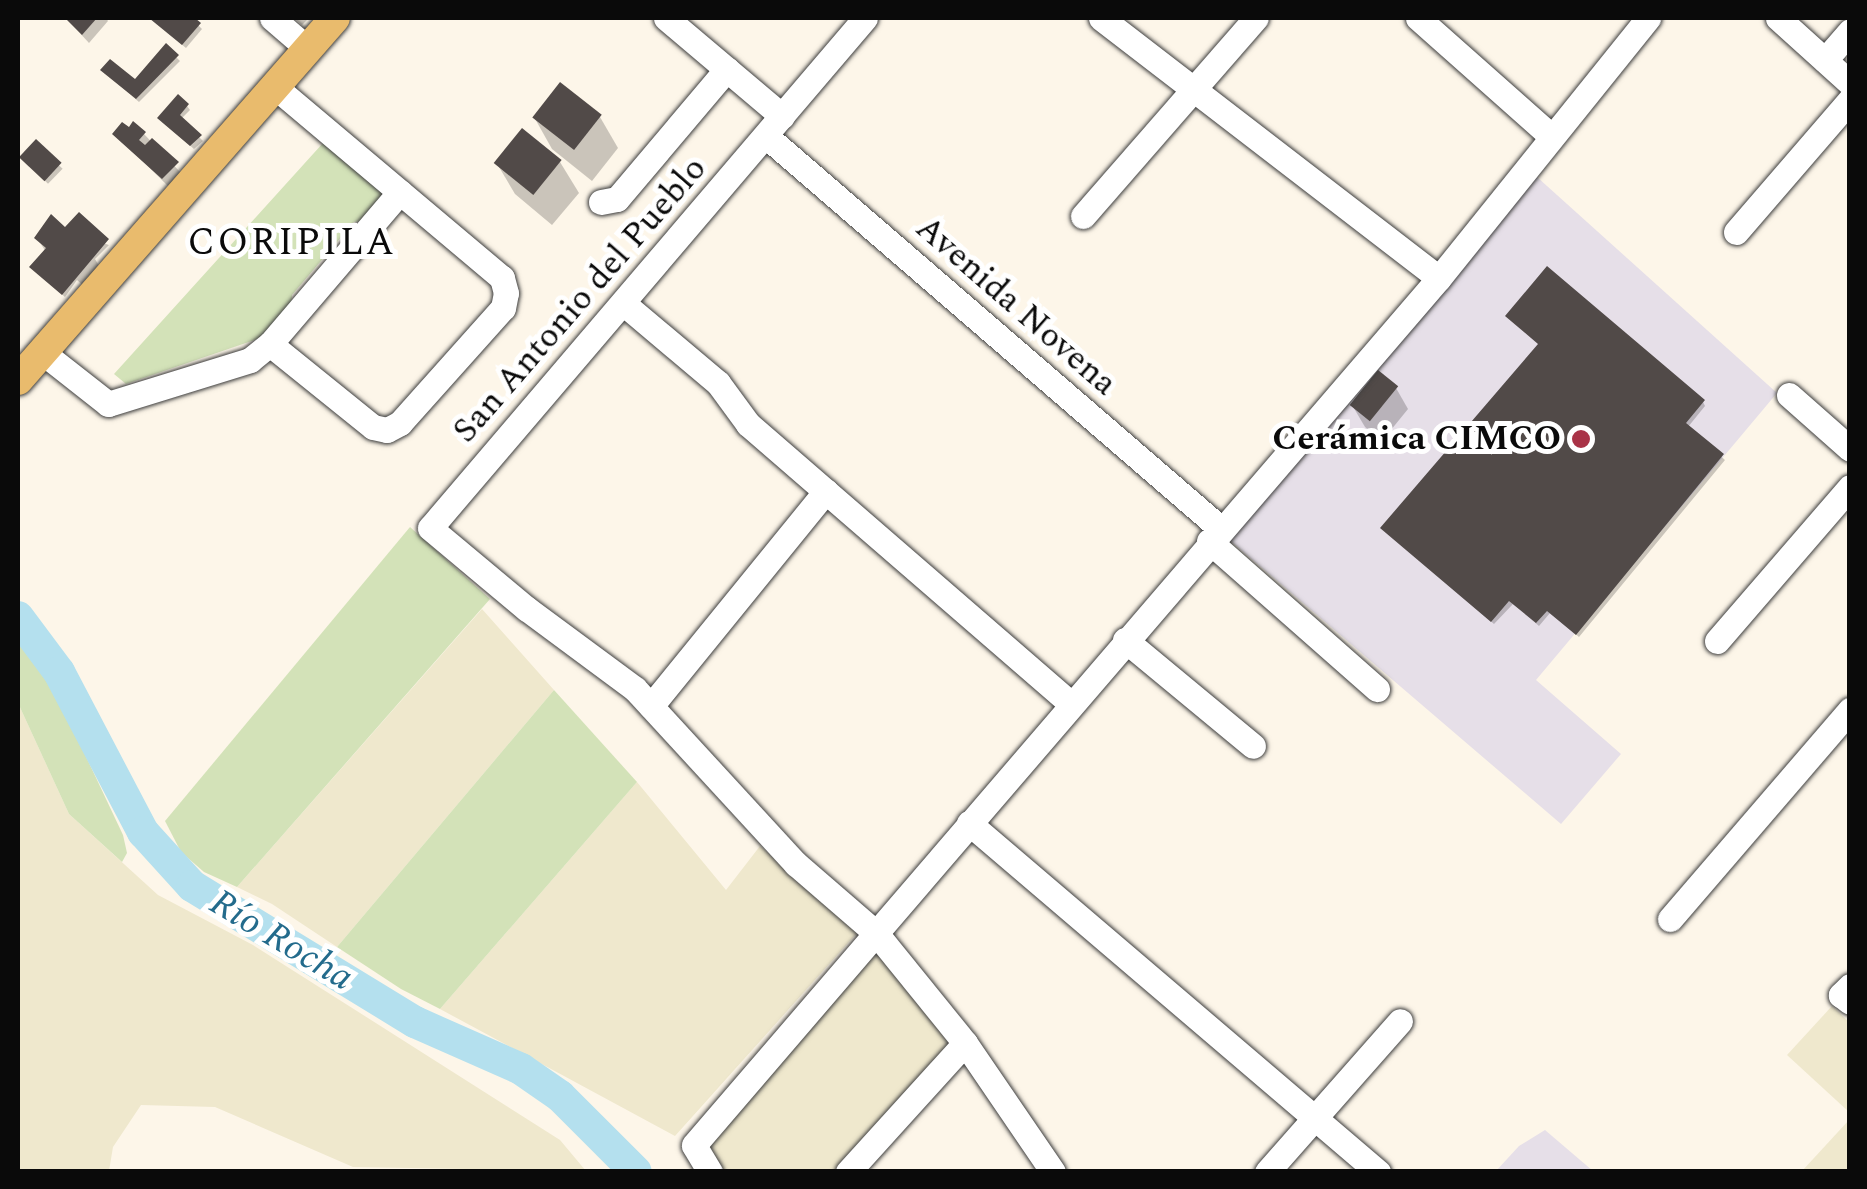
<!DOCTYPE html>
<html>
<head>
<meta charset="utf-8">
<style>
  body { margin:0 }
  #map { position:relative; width:1867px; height:1189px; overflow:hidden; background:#fdf6e9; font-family:Spectral,serif }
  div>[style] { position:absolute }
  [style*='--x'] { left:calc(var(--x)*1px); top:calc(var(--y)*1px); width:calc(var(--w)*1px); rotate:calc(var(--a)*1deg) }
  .industrial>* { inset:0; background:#e6dfe8 }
  .farmland>* { inset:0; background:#efe8cd }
  .green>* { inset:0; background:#d3e2b8 }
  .shadow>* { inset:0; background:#0003; transform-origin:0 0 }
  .river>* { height:32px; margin:-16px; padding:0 16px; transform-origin:16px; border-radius:16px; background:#b4e0ee }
  .building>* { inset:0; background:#514a48; transform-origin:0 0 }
  .roads { filter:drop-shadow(0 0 2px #3d3d3d) drop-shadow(0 0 2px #3d3d3d) }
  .minor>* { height:25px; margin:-12.5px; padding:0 12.5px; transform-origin:12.5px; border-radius:12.5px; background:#fff }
  .major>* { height:30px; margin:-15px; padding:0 15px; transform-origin:15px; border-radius:15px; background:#e9bb6d }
  .dots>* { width:28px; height:28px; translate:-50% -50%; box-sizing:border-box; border:5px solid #fff; border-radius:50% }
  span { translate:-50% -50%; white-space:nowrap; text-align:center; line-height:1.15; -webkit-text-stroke:10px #fff; paint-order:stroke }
  .street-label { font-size:35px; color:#0a0a0a }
  .poi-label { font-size:35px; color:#0a0a0a; font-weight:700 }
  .right { translate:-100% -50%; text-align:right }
  .neighbourhood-label { font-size:38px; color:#0a0a0a; letter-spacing:2.5px }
  .water-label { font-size:38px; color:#236b8c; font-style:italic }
  .frame { position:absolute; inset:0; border:20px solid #0a0a0a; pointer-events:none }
</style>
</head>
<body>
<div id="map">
  <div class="industrial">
    <div style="clip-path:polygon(1537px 177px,1777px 393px,1536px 680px,1621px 754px,1561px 824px,1227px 538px)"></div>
    <div style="clip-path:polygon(1545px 1130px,1593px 1171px,1496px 1171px,1519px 1146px)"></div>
  </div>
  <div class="farmland">
    <div style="clip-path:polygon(482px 609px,554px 690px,337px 947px,272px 904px,237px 887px)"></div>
    <div style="clip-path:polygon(18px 703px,69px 814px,158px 895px,253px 945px,560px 1140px,586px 1171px,353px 1167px,215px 1107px,141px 1105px,113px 1147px,109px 1171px,18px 1170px)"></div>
    <div style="clip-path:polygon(637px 782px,726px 890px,760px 846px,857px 933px,675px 1136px,440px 1009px)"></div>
    <div style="clip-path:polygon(876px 952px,951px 1044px,833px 1171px,722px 1171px,707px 1147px)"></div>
    <div style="clip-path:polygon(1832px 1006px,1849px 1022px,1849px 1112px,1787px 1055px)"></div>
    <div style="clip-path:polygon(1849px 1120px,1849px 1171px,1802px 1171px)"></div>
  </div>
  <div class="green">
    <div style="clip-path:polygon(323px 143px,385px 196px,365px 221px,354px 222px,292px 295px,291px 308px,266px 336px,126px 384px,114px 374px)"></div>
    <div style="clip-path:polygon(410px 527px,490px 599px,237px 887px,204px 872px,181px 852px,165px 821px)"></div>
    <div style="clip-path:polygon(18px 640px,49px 678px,123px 835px,127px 853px,122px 862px,69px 814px,18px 703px)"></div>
    <div style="clip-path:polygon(554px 690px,637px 782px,440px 1009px,401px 989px,337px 947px)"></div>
  </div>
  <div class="shadow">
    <div style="clip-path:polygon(66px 18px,106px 18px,108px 21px,89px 43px)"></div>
    <div style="clip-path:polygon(149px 18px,191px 18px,202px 29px,186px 48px)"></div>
    <div style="clip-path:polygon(294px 18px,309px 18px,302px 25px)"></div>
    <div style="clip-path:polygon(166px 47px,180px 61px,139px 102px,103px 71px,135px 83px)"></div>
    <div style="clip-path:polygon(187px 106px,190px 110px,181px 119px,203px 141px,194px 149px,162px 122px)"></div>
    <div style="clip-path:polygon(534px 117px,600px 117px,618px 148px,592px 181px,552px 149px)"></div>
    <div style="clip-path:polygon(115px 134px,144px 134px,182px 174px,169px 187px)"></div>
    <div style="left:36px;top:143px;width:37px;height:21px;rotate:44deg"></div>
    <div style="clip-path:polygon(496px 162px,560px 162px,579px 193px,552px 225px,515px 194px)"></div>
    <div style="clip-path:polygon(65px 230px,109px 245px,95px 259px,102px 271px,86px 288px,77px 280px,65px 297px,35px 271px,46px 252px,37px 238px)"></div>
    <div style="clip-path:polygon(1396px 388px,1408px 409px,1382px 441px,1365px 427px,1352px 405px)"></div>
    <div style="clip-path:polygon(1703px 402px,1705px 406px,1688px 427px,1725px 460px,1579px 637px,1550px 613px,1539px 626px,1513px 604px,1494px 624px,1386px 532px)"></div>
  </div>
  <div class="river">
    <div style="--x:18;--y:617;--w:69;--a:53.3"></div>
    <div style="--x:59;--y:672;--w:181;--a:62.3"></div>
    <div style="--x:143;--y:832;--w:73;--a:47.8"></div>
    <div style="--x:192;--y:886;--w:261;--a:31.4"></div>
    <div style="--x:415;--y:1022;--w:116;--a:23.9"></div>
    <div style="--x:521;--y:1069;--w:47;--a:34.7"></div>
    <div style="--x:560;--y:1096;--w:107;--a:45"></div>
  </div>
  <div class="building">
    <div style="clip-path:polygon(65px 18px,97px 18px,82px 35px)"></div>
    <div style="clip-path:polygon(149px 18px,195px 18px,201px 23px,182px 45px)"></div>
    <div style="clip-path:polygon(166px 43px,179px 55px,136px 99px,100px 70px,110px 59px,135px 79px)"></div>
    <div style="left:560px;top:82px;width:53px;height:45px;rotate:38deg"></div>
    <div style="clip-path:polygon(178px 94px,189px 104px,180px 115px,202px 135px,190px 146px,157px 118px)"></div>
    <div style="clip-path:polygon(133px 121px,146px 132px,139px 140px,145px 145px,152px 138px,179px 162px,162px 179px,112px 134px,122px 122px,129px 127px)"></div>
    <div style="left:522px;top:128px;width:51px;height:45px;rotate:39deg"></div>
    <div style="left:36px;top:139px;width:35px;height:25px;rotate:43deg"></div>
    <div style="clip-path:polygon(79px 212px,109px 239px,62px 295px,29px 267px,46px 248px,34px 238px,51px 214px,65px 227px)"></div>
    <div style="clip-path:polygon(1547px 266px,1705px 400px,1686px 423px,1724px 454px,1576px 635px,1547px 611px,1536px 623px,1509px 601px,1491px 622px,1380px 528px,1538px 344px,1505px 316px)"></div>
    <div style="left:1378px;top:370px;width:26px;height:45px;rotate:39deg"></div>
  </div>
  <div class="roads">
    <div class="minor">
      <div style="--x:272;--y:18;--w:48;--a:40.7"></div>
      <div style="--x:666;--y:18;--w:152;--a:40.2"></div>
      <div style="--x:865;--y:18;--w:670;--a:130.46"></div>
      <div style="--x:430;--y:528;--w:126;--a:39.9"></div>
      <div style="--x:527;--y:609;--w:134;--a:36.5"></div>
      <div style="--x:635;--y:689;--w:238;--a:47.4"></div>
      <div style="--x:796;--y:864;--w:106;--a:40.8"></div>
      <div style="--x:876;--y:933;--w:141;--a:51"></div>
      <div style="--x:965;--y:1043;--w:156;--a:55.7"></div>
      <div style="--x:1101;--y:18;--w:426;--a:37.6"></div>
      <div style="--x:1418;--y:18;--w:178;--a:41.6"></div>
      <div style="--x:1778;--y:18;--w:97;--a:42.1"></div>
      <div style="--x:1825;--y:60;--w:38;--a:-49"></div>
      <div style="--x:766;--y:136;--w:600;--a:40.81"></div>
      <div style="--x:601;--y:202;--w:16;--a:-11"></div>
      <div style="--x:617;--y:199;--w:170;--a:-49.8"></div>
      <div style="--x:1083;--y:216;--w:263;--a:-48.9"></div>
      <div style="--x:1736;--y:232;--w:174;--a:-49.2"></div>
      <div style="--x:623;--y:303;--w:124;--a:40.1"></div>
      <div style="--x:718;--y:383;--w:51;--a:53.8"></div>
      <div style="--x:748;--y:424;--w:427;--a:40.9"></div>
      <div style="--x:270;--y:344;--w:132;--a:38.9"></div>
      <div style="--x:373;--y:427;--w:14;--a:12"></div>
      <div style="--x:387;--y:430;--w:15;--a:-28"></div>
      <div style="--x:400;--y:423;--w:154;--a:-48.2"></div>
      <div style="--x:503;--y:308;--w:15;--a:-79"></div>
      <div style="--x:506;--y:293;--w:16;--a:-105"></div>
      <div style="--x:502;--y:278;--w:297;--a:-139.9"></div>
      <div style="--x:42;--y:352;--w:84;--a:38.2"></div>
      <div style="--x:108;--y:404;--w:149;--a:-17.2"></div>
      <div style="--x:250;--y:360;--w:26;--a:-39"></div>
      <div style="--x:270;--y:344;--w:200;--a:-49.5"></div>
      <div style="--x:1789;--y:395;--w:81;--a:41.5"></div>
      <div style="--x:1209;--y:541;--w:224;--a:41.4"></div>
      <div style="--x:1125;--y:640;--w:166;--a:39.6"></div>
      <div style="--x:1717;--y:641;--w:203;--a:-49.2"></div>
      <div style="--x:651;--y:706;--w:277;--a:-50.9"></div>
      <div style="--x:969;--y:823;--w:538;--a:40.47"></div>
      <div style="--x:1670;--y:919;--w:276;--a:-49.3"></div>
      <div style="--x:1850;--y:986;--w:13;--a:135"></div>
      <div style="--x:1841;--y:995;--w:11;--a:38"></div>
      <div style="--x:710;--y:1172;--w:31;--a:-121"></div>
      <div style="--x:694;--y:1145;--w:1143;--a:-49.33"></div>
      <div style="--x:1439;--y:278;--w:334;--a:-51.2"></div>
      <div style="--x:848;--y:1172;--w:174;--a:-47.8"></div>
      <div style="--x:1267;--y:1172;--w:201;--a:-48.6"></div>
    </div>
    <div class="major">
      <div style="--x:18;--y:380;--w:481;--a:-48.8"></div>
    </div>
  </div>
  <div class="dots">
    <div style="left:1581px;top:439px;background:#a93347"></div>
  </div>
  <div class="street-label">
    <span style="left:580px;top:300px;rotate:-49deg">San Antonio del Pueblo</span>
    <span style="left:1016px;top:306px;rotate:41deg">Avenida Novena</span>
  </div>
  <div class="poi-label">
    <span class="right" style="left:1561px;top:439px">Cerámica CIMCO</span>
  </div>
  <div class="neighbourhood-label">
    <span style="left:292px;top:244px">CORIPILA</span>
  </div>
  <div class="water-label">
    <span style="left:281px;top:941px;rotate:31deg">Río Rocha</span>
  </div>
  <div class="frame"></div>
</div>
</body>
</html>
